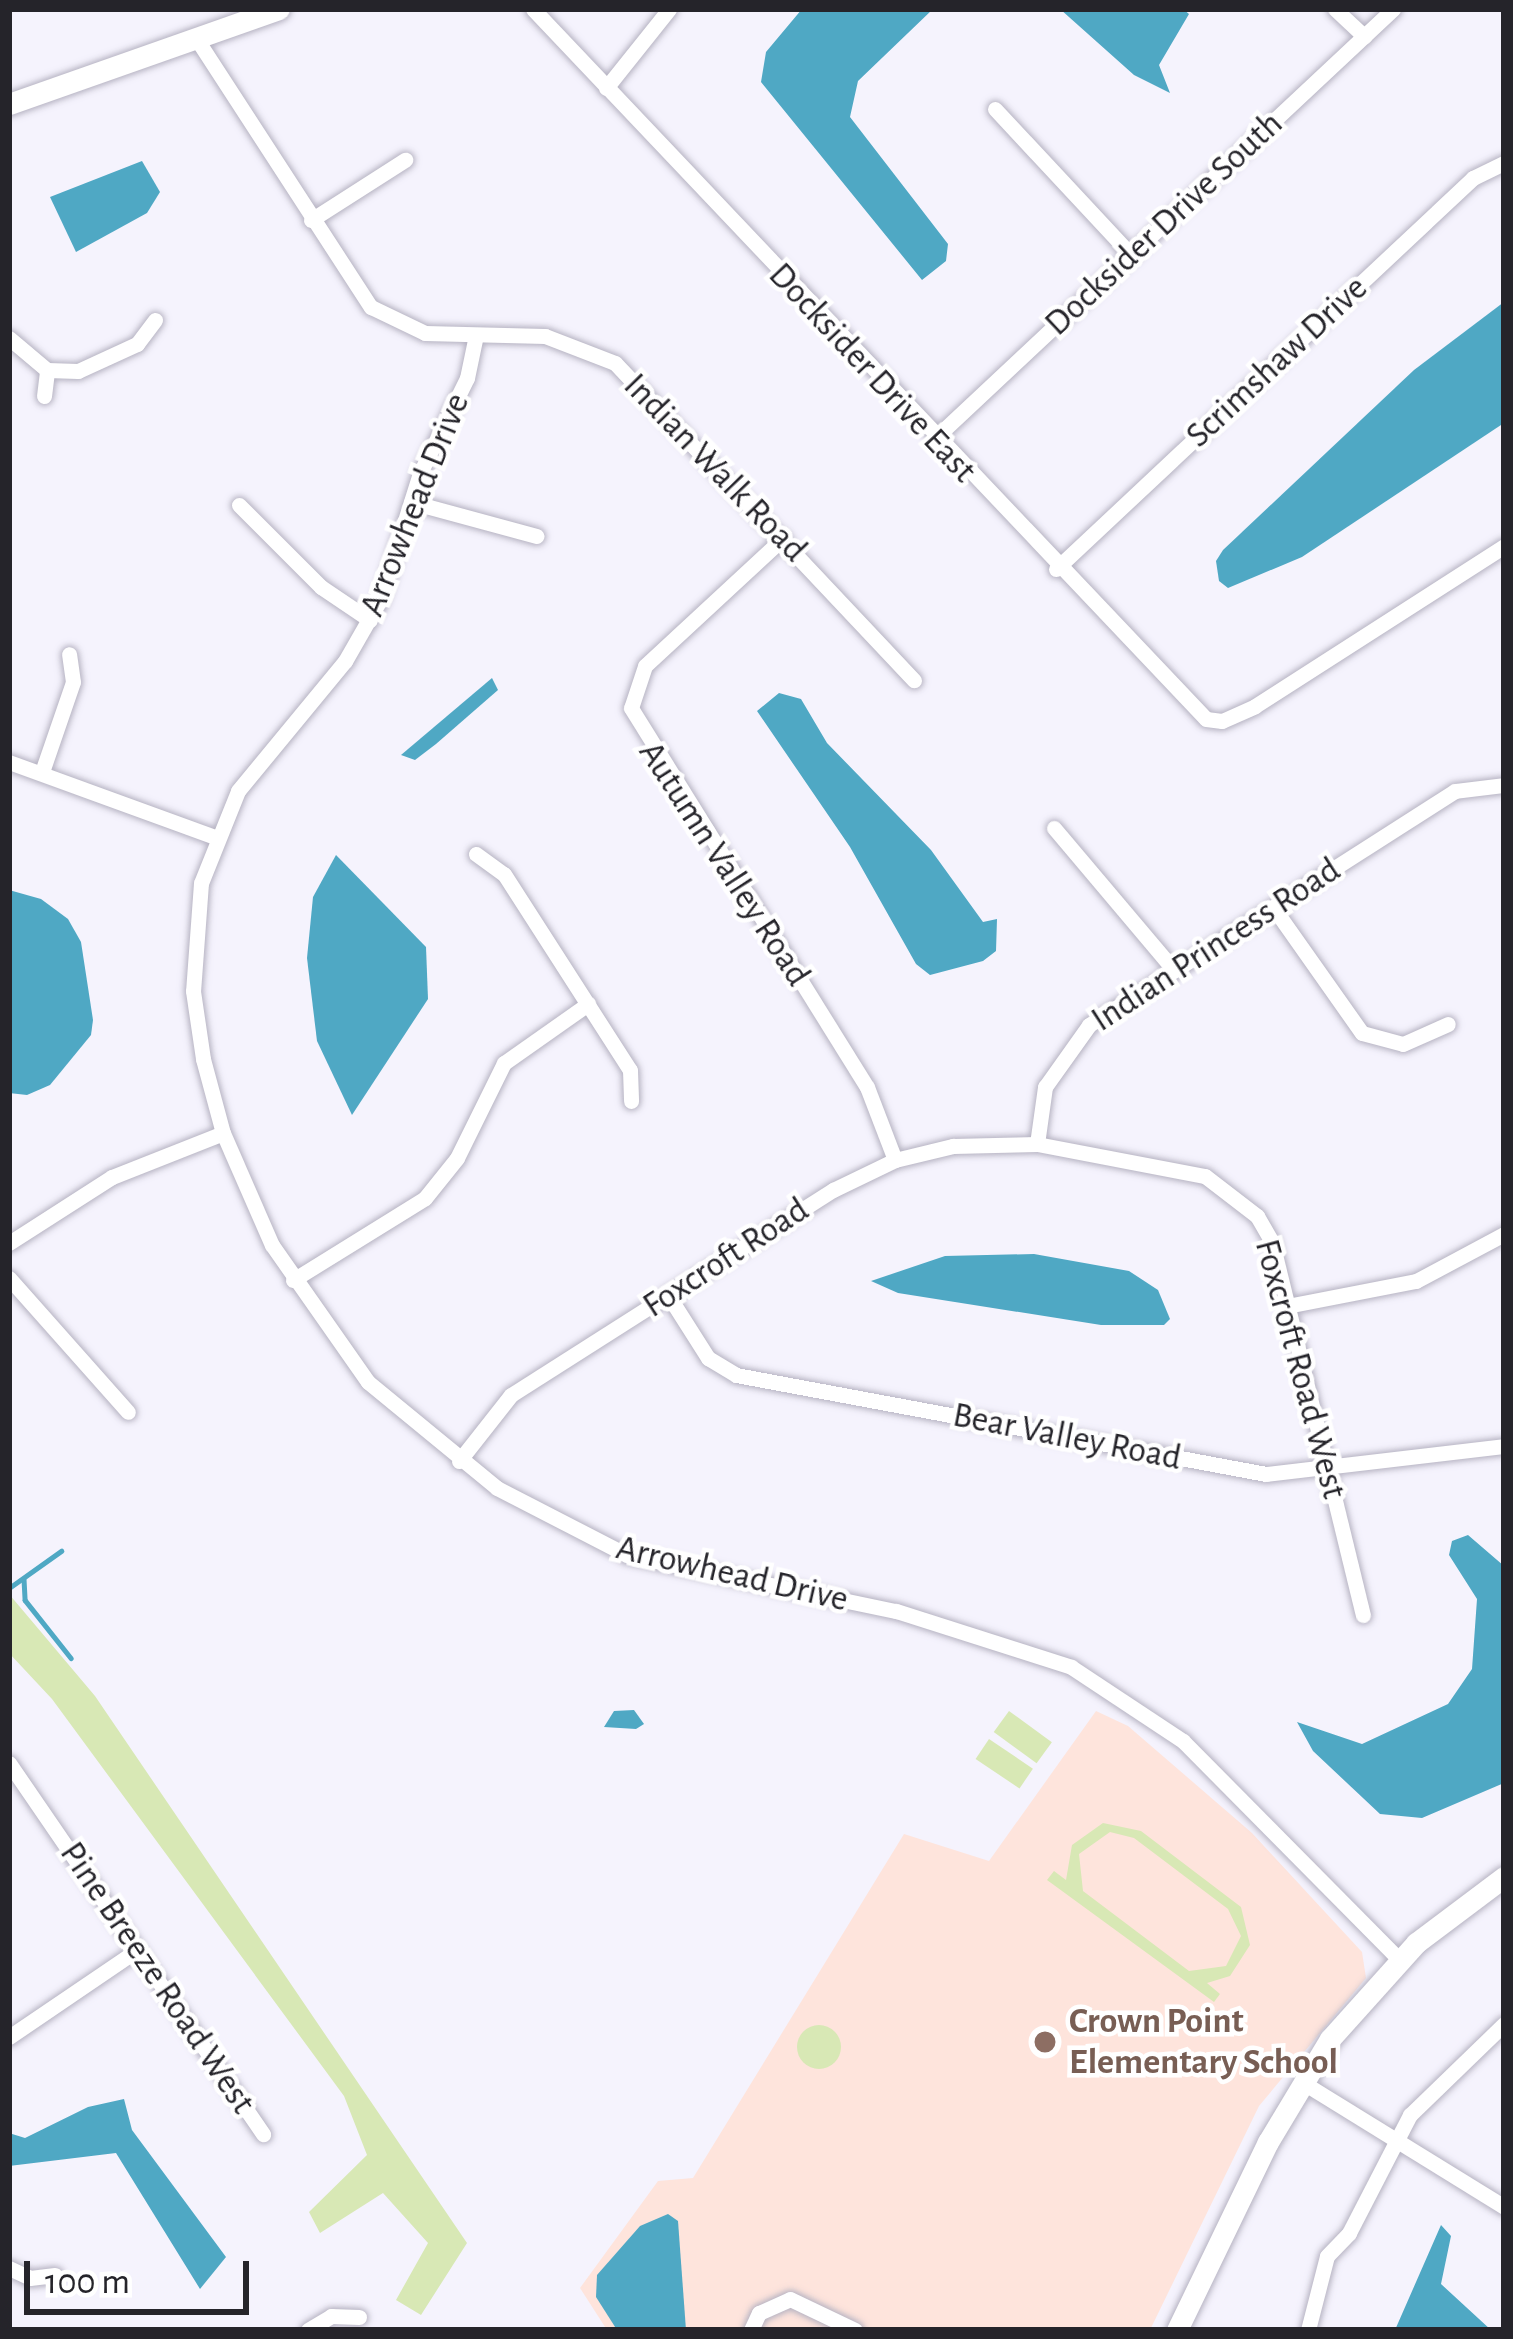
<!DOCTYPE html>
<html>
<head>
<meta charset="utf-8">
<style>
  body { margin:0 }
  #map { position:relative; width:1513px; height:2339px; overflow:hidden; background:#f5f3fd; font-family:"Alegreya Sans",sans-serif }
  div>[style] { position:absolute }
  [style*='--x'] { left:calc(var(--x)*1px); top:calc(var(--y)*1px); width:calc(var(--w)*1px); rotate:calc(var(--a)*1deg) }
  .education>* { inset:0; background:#fee4dc }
  .green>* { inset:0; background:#d8e8b5; transform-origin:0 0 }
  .round { border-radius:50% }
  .water>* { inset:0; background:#4fa8c4 }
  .stream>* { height:4.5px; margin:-2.25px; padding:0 2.25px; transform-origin:2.25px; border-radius:2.25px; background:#4fa8c4 }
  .roads { filter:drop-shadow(0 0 3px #b6b3c2) drop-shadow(0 0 3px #b6b3c2) }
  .street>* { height:15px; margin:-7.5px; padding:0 7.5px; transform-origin:7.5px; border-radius:7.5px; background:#fff }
  .secondary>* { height:21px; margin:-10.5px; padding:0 10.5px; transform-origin:10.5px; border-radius:10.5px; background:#fff }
  .dots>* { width:33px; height:33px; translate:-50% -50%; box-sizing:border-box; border:6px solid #fff; border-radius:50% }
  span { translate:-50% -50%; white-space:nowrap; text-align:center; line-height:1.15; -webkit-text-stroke:9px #fff; paint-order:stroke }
  .street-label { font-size:36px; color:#25242a }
  .education-label { font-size:36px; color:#785e54; font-weight:700 }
  .left { translate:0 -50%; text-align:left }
  .frame { position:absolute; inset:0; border:12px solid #25242a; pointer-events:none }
  .scale { position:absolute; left:24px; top:2261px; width:225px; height:54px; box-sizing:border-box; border:6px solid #25242a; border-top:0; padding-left:15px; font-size:36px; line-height:42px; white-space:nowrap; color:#25242a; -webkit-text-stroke:9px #fff; paint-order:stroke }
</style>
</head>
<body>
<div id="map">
  <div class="education">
    <div style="clip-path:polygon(1096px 1711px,1128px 1726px,1252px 1833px,1362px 1952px,1366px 1978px,1259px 2106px,1150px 2330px,607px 2330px,580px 2288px,658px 2181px,693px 2178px,904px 1834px,989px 1861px)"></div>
  </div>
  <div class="green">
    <div style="clip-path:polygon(9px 1594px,95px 1696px,467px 2243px,421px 2315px,396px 2300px,428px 2243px,383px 2193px,320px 2233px,309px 2212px,367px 2155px,344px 2096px,52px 1699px,9px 1653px)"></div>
    <div style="left:1009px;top:1711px;width:53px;height:26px;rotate:36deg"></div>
    <div style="left:989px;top:1739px;width:53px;height:24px;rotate:34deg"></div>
    <div style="clip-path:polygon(evenodd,1103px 1823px,1141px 1831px,1241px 1907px,1250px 1945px,1230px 1976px,1207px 1983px,1220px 1994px,1214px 2002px,1047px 1880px,1054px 1871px,1066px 1880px,1072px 1845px,1103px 1823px,1110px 1832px,1134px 1838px,1228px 1909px,1241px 1936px,1226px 1966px,1189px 1971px,1083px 1891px,1079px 1854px,1110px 1832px)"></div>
    <div class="round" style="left:797px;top:2025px;width:44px;height:44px"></div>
  </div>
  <div class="water">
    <div style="clip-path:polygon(802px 9px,933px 9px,858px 81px,850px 117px,948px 244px,946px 261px,922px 280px,761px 82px,766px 52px)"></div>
    <div style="clip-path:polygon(1060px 9px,1183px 9px,1189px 14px,1159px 65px,1170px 93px,1134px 75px)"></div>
    <div style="clip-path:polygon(142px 161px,160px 192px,147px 213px,76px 252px,50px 197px)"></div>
    <div style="clip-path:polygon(1504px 302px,1504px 423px,1302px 557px,1228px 588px,1219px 581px,1216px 561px,1223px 550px,1414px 370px)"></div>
    <div style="clip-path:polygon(492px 678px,498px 690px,436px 744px,415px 760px,401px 755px)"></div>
    <div style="clip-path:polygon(779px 693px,801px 699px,827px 743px,931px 850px,983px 922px,997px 919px,996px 951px,983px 961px,930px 975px,916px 964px,850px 847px,757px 711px)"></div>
    <div style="clip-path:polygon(336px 855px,426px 947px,428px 999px,352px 1115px,317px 1041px,307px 958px,313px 897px)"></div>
    <div style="clip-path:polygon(9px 890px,41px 899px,68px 919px,81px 942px,93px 1020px,91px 1035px,50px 1085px,27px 1095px,9px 1093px)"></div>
    <div style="clip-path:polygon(1034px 1254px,1129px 1271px,1158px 1290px,1170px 1319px,1164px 1325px,1101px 1325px,898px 1293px,871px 1281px,945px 1256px)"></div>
    <div style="clip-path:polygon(1468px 1535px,1504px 1566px,1504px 1783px,1422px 1818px,1380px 1814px,1313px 1751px,1297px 1722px,1362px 1744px,1448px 1704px,1472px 1669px,1477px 1599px,1449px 1555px,1452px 1541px)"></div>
    <div style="clip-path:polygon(634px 1710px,644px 1724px,636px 1729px,604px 1727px,614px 1711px)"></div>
    <div style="clip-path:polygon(124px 2099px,132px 2130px,226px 2257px,200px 2289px,116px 2153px,9px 2166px,9px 2133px,25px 2138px,88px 2107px)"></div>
    <div style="clip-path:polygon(668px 2214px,678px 2221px,686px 2330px,617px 2330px,596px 2297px,597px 2275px,640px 2226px)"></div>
    <div style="clip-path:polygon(1441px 2225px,1451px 2236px,1441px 2284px,1491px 2330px,1395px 2330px)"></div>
  </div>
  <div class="stream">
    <div style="--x:24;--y:1579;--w:21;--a:87"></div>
    <div style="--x:25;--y:1600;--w:74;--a:51.6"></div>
    <div style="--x:9;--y:1588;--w:64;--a:-35.4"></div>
  </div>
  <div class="roads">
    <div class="street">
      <div style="--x:533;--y:9;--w:978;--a:46.53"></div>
      <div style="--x:1206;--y:719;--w:16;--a:7"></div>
      <div style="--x:1222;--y:721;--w:36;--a:-24"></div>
      <div style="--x:1255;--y:706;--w:296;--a:-32.7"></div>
      <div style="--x:1335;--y:9;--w:40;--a:43"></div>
      <div style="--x:196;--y:38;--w:321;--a:57"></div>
      <div style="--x:371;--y:307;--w:60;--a:25.7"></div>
      <div style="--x:425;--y:333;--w:120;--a:1.4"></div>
      <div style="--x:545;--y:336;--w:75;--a:21.1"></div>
      <div style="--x:615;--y:363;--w:436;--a:46.7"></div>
      <div style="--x:606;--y:88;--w:101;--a:-51.4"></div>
      <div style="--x:995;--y:109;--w:200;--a:47"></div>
      <div style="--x:311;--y:220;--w:112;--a:-32.6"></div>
      <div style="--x:476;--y:335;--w:44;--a:101.8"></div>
      <div style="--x:467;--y:378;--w:106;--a:116.3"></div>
      <div style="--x:420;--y:473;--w:133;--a:107.5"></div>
      <div style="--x:380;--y:600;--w:70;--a:119.8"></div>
      <div style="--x:345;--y:661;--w:168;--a:129.5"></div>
      <div style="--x:238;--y:791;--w:99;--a:111.9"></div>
      <div style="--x:201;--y:883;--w:108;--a:94.2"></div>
      <div style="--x:193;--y:991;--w:69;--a:81.6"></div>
      <div style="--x:203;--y:1059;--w:77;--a:74.9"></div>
      <div style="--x:223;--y:1133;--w:122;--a:66.4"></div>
      <div style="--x:272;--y:1245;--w:167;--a:55"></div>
      <div style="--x:368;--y:1382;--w:167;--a:39.4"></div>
      <div style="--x:497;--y:1488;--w:146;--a:27.3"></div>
      <div style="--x:627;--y:1555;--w:275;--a:11.8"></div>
      <div style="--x:896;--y:1611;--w:184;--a:17.7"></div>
      <div style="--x:1071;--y:1667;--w:134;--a:33.5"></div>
      <div style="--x:1183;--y:1741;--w:308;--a:45.3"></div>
      <div style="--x:9;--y:338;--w:50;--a:40.1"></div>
      <div style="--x:47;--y:370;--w:31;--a:2"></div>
      <div style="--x:78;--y:371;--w:65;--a:-24.6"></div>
      <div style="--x:137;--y:344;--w:30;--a:-53"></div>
      <div style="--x:44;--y:396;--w:26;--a:-83"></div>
      <div style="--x:934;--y:439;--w:629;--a:-43.13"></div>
      <div style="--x:411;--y:502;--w:130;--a:15.2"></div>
      <div style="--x:239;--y:505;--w:116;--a:45"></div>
      <div style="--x:321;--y:587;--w:59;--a:34"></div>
      <div style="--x:783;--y:538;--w:188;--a:137.2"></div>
      <div style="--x:645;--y:666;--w:44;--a:108.4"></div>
      <div style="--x:631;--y:708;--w:446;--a:58.1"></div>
      <div style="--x:867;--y:1087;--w:78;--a:69"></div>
      <div style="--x:1056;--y:569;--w:572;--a:-43.16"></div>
      <div style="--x:1473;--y:178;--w:34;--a:-26"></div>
      <div style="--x:9;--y:762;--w:219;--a:20"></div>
      <div style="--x:42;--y:772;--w:95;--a:-71"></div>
      <div style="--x:73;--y:682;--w:28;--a:-98"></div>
      <div style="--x:1054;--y:828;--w:186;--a:49.8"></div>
      <div style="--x:476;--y:854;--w:34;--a:36"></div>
      <div style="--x:504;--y:874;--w:233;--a:57.3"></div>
      <div style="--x:630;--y:1070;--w:31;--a:88"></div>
      <div style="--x:1273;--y:907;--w:154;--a:54.8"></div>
      <div style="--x:1362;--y:1033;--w:42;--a:15"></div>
      <div style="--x:1403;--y:1044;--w:49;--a:-24"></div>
      <div style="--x:1037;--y:1144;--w:58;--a:-82"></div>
      <div style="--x:1045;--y:1087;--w:76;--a:-54.6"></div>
      <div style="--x:1089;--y:1025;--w:434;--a:-32.6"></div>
      <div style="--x:1455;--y:791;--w:49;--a:-7"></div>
      <div style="--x:9;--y:1243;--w:122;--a:-32.7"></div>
      <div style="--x:112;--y:1177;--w:119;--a:-21.6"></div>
      <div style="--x:9;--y:1278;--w:179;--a:48.4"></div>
      <div style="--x:293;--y:1280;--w:155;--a:-31.8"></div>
      <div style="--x:425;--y:1198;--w:51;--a:-51.3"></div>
      <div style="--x:457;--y:1158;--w:106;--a:-63.7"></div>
      <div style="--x:504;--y:1063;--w:103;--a:-35.1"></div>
      <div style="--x:668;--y:1295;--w:75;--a:57.6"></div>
      <div style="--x:708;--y:1358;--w:33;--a:31"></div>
      <div style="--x:736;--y:1375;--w:539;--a:10.58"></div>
      <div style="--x:1266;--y:1474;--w:240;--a:-6.7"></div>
      <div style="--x:1287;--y:1306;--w:131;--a:-11"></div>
      <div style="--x:1416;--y:1281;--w:100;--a:-28.1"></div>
      <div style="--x:459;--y:1461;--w:84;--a:-51.8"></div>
      <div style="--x:511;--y:1395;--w:382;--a:-32.5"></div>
      <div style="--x:833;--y:1190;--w:69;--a:-25.8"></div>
      <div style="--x:895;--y:1160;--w:60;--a:-13.6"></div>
      <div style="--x:953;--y:1146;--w:84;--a:-1.4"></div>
      <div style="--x:1037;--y:1144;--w:171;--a:10.8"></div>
      <div style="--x:1205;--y:1176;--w:66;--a:37.6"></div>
      <div style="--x:1257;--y:1216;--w:30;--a:60"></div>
      <div style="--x:1272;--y:1242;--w:384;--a:76.3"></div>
      <div style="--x:9;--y:1763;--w:450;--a:55.6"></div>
      <div style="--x:9;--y:2037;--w:155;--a:-34.2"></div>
      <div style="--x:1302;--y:2082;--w:238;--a:31.7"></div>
      <div style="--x:9;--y:2268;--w:23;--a:25"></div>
      <div style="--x:30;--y:2278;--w:25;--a:-7"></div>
      <div style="--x:308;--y:2330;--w:27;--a:-31"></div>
      <div style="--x:331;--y:2316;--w:28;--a:2"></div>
      <div style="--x:751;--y:2330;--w:19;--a:-65"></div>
      <div style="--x:759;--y:2313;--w:34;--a:-24"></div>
      <div style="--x:790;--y:2299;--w:72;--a:25.5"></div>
      <div style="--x:1308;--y:2330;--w:76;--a:-75.6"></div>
      <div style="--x:1327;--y:2256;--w:32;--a:-46"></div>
      <div style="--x:1349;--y:2233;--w:133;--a:-62.7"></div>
      <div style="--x:1410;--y:2115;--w:131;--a:-44.1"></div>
    </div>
    <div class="secondary">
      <div style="--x:9;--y:104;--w:286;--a:-19.4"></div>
      <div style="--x:1177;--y:2330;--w:209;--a:-64.2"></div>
      <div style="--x:1268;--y:2142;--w:120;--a:-59"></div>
      <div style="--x:1330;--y:2039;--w:129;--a:-48.1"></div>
      <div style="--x:1416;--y:1943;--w:110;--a:-36.9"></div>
    </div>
  </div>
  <div class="dots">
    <div style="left:1045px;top:2042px;background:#8d6e63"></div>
  </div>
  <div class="street-label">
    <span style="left:1164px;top:224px;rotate:-43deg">Docksider Drive South</span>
    <span style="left:1277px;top:362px;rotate:-43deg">Scrimshaw Drive</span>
    <span style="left:872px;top:373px;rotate:47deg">Docksider Drive East</span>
    <span style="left:715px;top:468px;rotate:46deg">Indian Walk Road</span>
    <span style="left:415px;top:505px;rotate:-68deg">Arrowhead Drive</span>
    <span style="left:724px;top:864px;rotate:57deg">Autumn Valley Road</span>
    <span style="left:1216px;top:945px;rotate:-33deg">Indian Princess Road</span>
    <span style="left:726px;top:1258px;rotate:-33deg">Foxcroft Road</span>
    <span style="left:1300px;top:1369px;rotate:75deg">Foxcroft Road West</span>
    <span style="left:1067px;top:1437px;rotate:11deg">Bear Valley Road</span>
    <span style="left:732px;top:1574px;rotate:13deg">Arrowhead Drive</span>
    <span style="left:157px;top:1978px;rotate:56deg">Pine Breeze Road West</span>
  </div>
  <div class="education-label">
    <span class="left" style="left:1069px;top:2042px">Crown Point<br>Elementary School</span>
  </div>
  <div class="frame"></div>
  <div class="scale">100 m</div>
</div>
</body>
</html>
